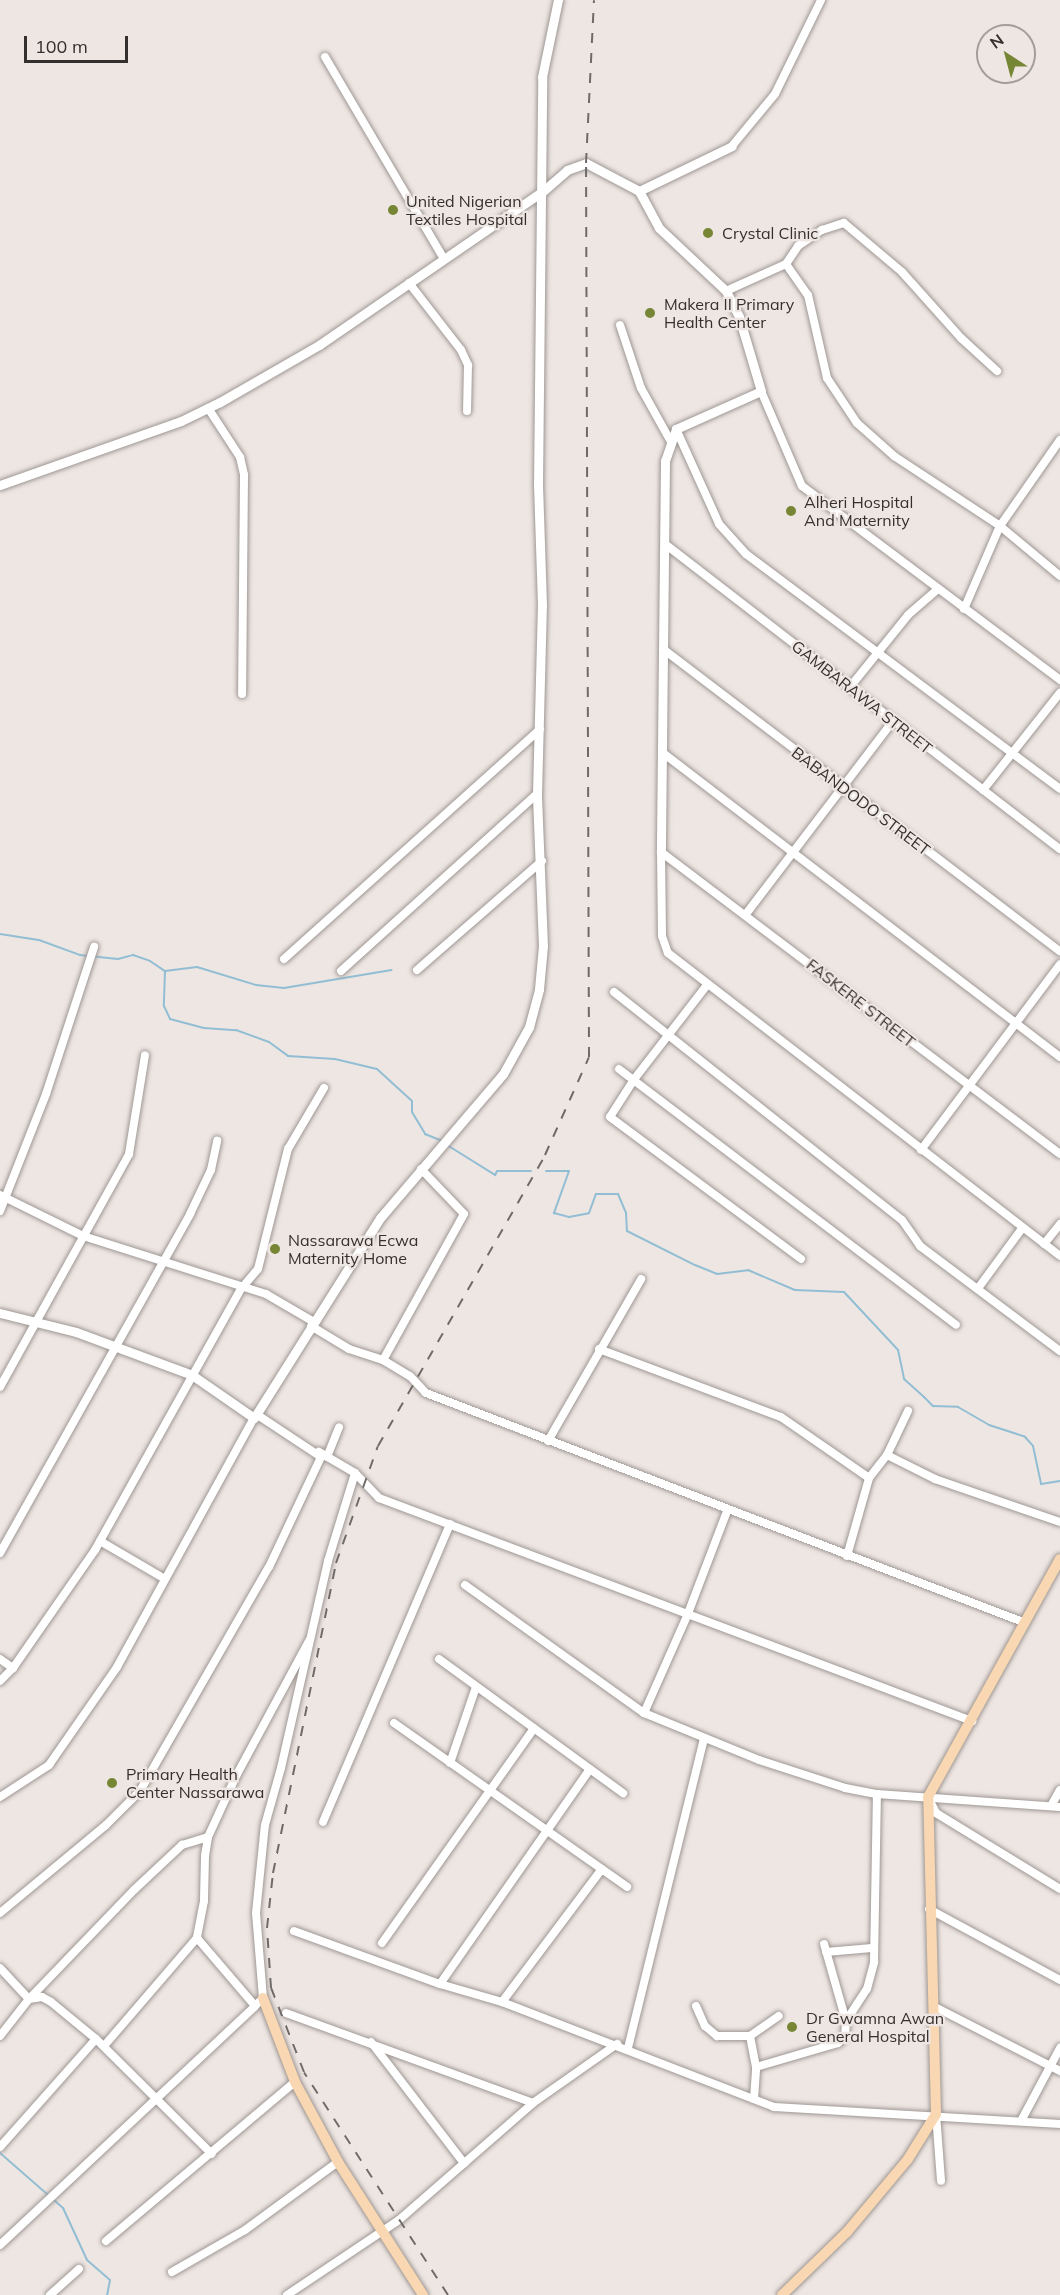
<!DOCTYPE html>
<html>
<head>
<meta charset="utf-8">
<style>
  body { margin:0 }
  #map { position:relative; width:1060px; height:2295px; overflow:hidden; background:#eee6e3; font-family:Mulish,sans-serif }
  div>[style] { position:absolute }
  [style*='--x'] { left:calc(var(--x)*1px); top:calc(var(--y)*1px); width:calc(var(--w)*1px); rotate:calc(var(--a)*1deg) }
  .stream>* { height:2px; margin:-1px; padding:0 1px; transform-origin:1px; border-radius:1px; background:#92bed4 }
  .roads { filter:drop-shadow(0 0 2px #9e9793) drop-shadow(0 0 2px #9e9793) }
  .minor>* { height:8px; margin:-4px; padding:0 4px; transform-origin:4px; border-radius:4px; background:#fff }
  .tertiary>* { height:9px; margin:-4.5px; padding:0 4.5px; transform-origin:4.5px; border-radius:4.5px; background:#fff }
  .secondary>* { height:10px; margin:-5px; padding:0 5px; transform-origin:5px; border-radius:5px; background:#f8d7b2 }
  .rail>* { height:2px; margin-top:-1px; transform-origin:0; background:repeating-linear-gradient(90deg,#6f6a68 0 10px,transparent 0 20px) }
  .dots>* { width:16px; height:16px; translate:-50% -50%; box-sizing:border-box; border:3px solid #eee6e3; border-radius:50% }
  span { translate:-50% -50%; white-space:nowrap; text-align:center; line-height:1.15; -webkit-text-stroke:4.5px #eee6e3; paint-order:stroke }
  .poi-label { font-size:16px; color:#33302f }
  .left { translate:0 -50%; text-align:left }
  .street-label { font-size:16px; color:#33302f }
  .north { position:absolute; left:976px; top:24px; width:60px; height:60px; box-sizing:border-box; background:#eee6e3; border:2px solid #a39d9b; border-radius:50%; rotate:324deg; font-size:16px; font-weight:700; line-height:24px; text-align:center; color:#33302f }
  .north::after { content:''; display:block; margin:auto; width:21px; height:27px; background:#768635; clip-path:polygon(50% 0,100% 100%,50% 72%,0 100%) }
  .scale { position:absolute; left:24px; top:36px; width:104px; height:27px; box-sizing:border-box; border:3px solid #33302f; border-top:0; padding-left:8px; font-size:18px; line-height:21px; white-space:nowrap; color:#33302f; -webkit-text-stroke:4px #eee6e3; paint-order:stroke }
</style>
</head>
<body>
<div id="map">
  <div class="stream">
    <div style="--x:0;--y:934;--w:39;--a:9"></div>
    <div style="--x:39;--y:940;--w:44;--a:20.1"></div>
    <div style="--x:80;--y:955;--w:38;--a:6"></div>
    <div style="--x:118;--y:959;--w:16;--a:-15"></div>
    <div style="--x:133;--y:955;--w:18;--a:19"></div>
    <div style="--x:150;--y:961;--w:18;--a:34"></div>
    <div style="--x:165;--y:971;--w:35;--a:92"></div>
    <div style="--x:164;--y:1006;--w:14;--a:65"></div>
    <div style="--x:170;--y:1019;--w:35;--a:15"></div>
    <div style="--x:204;--y:1028;--w:32;--a:4"></div>
    <div style="--x:236;--y:1030;--w:35;--a:20"></div>
    <div style="--x:269;--y:1042;--w:24;--a:36"></div>
    <div style="--x:288;--y:1056;--w:47;--a:3.7"></div>
    <div style="--x:335;--y:1059;--w:43;--a:13.4"></div>
    <div style="--x:377;--y:1069;--w:47;--a:42.4"></div>
    <div style="--x:412;--y:1101;--w:11;--a:90"></div>
    <div style="--x:412;--y:1112;--w:26;--a:59"></div>
    <div style="--x:425;--y:1134;--w:18;--a:22"></div>
    <div style="--x:165;--y:971;--w:32;--a:-7"></div>
    <div style="--x:197;--y:967;--w:62;--a:17"></div>
    <div style="--x:256;--y:985;--w:28;--a:6"></div>
    <div style="--x:284;--y:988;--w:109;--a:-9.5"></div>
    <div style="--x:447;--y:1145;--w:57;--a:32"></div>
    <div style="--x:495;--y:1175;--w:4;--a:-63"></div>
    <div style="--x:497;--y:1171;--w:34;--a:0"></div>
    <div style="--x:546;--y:1171;--w:23;--a:0"></div>
    <div style="--x:569;--y:1171;--w:45;--a:109.7"></div>
    <div style="--x:554;--y:1213;--w:16;--a:15"></div>
    <div style="--x:569;--y:1217;--w:20;--a:-11"></div>
    <div style="--x:589;--y:1213;--w:20;--a:-70"></div>
    <div style="--x:596;--y:1194;--w:22;--a:0"></div>
    <div style="--x:618;--y:1194;--w:21;--a:67"></div>
    <div style="--x:626;--y:1213;--w:18;--a:87"></div>
    <div style="--x:627;--y:1231;--w:76;--a:26.6"></div>
    <div style="--x:695;--y:1265;--w:24;--a:22"></div>
    <div style="--x:717;--y:1274;--w:31;--a:-7"></div>
    <div style="--x:748;--y:1270;--w:51;--a:23.1"></div>
    <div style="--x:795;--y:1290;--w:49;--a:2.3"></div>
    <div style="--x:844;--y:1292;--w:79;--a:47"></div>
    <div style="--x:898;--y:1350;--w:30;--a:78"></div>
    <div style="--x:904;--y:1379;--w:27;--a:42"></div>
    <div style="--x:924;--y:1397;--w:13;--a:45"></div>
    <div style="--x:933;--y:1406;--w:25;--a:2"></div>
    <div style="--x:958;--y:1407;--w:36;--a:30"></div>
    <div style="--x:989;--y:1425;--w:38;--a:18"></div>
    <div style="--x:1025;--y:1437;--w:12;--a:48"></div>
    <div style="--x:1033;--y:1446;--w:39;--a:78"></div>
    <div style="--x:1041;--y:1484;--w:19;--a:-9"></div>
    <div style="--x:0;--y:2153;--w:84;--a:41.1"></div>
    <div style="--x:63;--y:2208;--w:57;--a:65.2"></div>
    <div style="--x:87;--y:2260;--w:30;--a:41"></div>
    <div style="--x:110;--y:2280;--w:15;--a:101"></div>
  </div>
  <div class="roads">
    <div class="minor">
      <div style="--x:325;--y:57;--w:234;--a:59.5"></div>
      <div style="--x:732;--y:146;--w:67;--a:-50.4"></div>
      <div style="--x:775;--y:94;--w:105;--a:-63.9"></div>
      <div style="--x:786;--y:264;--w:22;--a:-56"></div>
      <div style="--x:798;--y:246;--w:29;--a:-34"></div>
      <div style="--x:822;--y:230;--w:23;--a:-18"></div>
      <div style="--x:844;--y:223;--w:76;--a:40.2"></div>
      <div style="--x:902;--y:272;--w:89;--a:48.2"></div>
      <div style="--x:961;--y:338;--w:49;--a:42.5"></div>
      <div style="--x:409;--y:283;--w:85;--a:52.2"></div>
      <div style="--x:461;--y:350;--w:17;--a:65"></div>
      <div style="--x:468;--y:365;--w:46;--a:91.2"></div>
      <div style="--x:726;--y:291;--w:66;--a:-24.2"></div>
      <div style="--x:786;--y:264;--w:38;--a:55"></div>
      <div style="--x:808;--y:295;--w:85;--a:77.1"></div>
      <div style="--x:827;--y:378;--w:54;--a:56.3"></div>
      <div style="--x:857;--y:423;--w:50;--a:41.7"></div>
      <div style="--x:894;--y:456;--w:127;--a:33.4"></div>
      <div style="--x:1000;--y:526;--w:78;--a:39.8"></div>
      <div style="--x:620;--y:325;--w:66;--a:71.6"></div>
      <div style="--x:641;--y:388;--w:60;--a:60.9"></div>
      <div style="--x:761;--y:391;--w:103;--a:66.7"></div>
      <div style="--x:802;--y:486;--w:323;--a:36.9"></div>
      <div style="--x:208;--y:408;--w:59;--a:56.9"></div>
      <div style="--x:240;--y:457;--w:18;--a:77"></div>
      <div style="--x:244;--y:475;--w:219;--a:90.5"></div>
      <div style="--x:676;--y:429;--w:104;--a:65.6"></div>
      <div style="--x:719;--y:524;--w:40;--a:48"></div>
      <div style="--x:746;--y:554;--w:392;--a:36.8"></div>
      <div style="--x:665;--y:544;--w:499;--a:37.7"></div>
      <div style="--x:964;--y:609;--w:90;--a:-66.6"></div>
      <div style="--x:1000;--y:526;--w:105;--a:-55.1"></div>
      <div style="--x:663;--y:649;--w:499;--a:37.3"></div>
      <div style="--x:850;--y:687;--w:92;--a:-51.1"></div>
      <div style="--x:908;--y:615;--w:40;--a:-41"></div>
      <div style="--x:663;--y:753;--w:500;--a:37.44"></div>
      <div style="--x:983;--y:790;--w:124;--a:-51.6"></div>
      <div style="--x:661;--y:852;--w:84;--a:89.3"></div>
      <div style="--x:662;--y:936;--w:18;--a:71"></div>
      <div style="--x:668;--y:953;--w:495;--a:37.7"></div>
      <div style="--x:661;--y:852;--w:500;--a:37.12"></div>
      <div style="--x:746;--y:914;--w:243;--a:-52.7"></div>
      <div style="--x:284;--y:959;--w:344;--a:-41.9"></div>
      <div style="--x:417;--y:970;--w:166;--a:-41.1"></div>
      <div style="--x:341;--y:971;--w:264;--a:-42.1"></div>
      <div style="--x:707;--y:985;--w:118;--a:127.7"></div>
      <div style="--x:635;--y:1078;--w:46;--a:122.7"></div>
      <div style="--x:610;--y:1117;--w:238;--a:36.6"></div>
      <div style="--x:614;--y:992;--w:367;--a:38.4"></div>
      <div style="--x:902;--y:1220;--w:32;--a:55"></div>
      <div style="--x:920;--y:1246;--w:175;--a:36.9"></div>
      <div style="--x:619;--y:1069;--w:423;--a:37.2"></div>
      <div style="--x:921;--y:1150;--w:232;--a:-53.2"></div>
      <div style="--x:421;--y:1169;--w:62;--a:46.3"></div>
      <div style="--x:464;--y:1214;--w:167;--a:119"></div>
      <div style="--x:383;--y:1360;--w:31;--a:31"></div>
      <div style="--x:410;--y:1376;--w:23;--a:47"></div>
      <div style="--x:426;--y:1393;--w:639;--a:20.99"></div>
      <div style="--x:0;--y:1195;--w:93;--a:26.3"></div>
      <div style="--x:83;--y:1236;--w:192;--a:17.6"></div>
      <div style="--x:266;--y:1294;--w:56;--a:30.3"></div>
      <div style="--x:0;--y:1211;--w:126;--a:-68.5"></div>
      <div style="--x:46;--y:1094;--w:155;--a:-71.9"></div>
      <div style="--x:1044;--y:1244;--w:26;--a:-51"></div>
      <div style="--x:979;--y:1287;--w:74;--a:-53.7"></div>
      <div style="--x:311;--y:1326;--w:44;--a:31.2"></div>
      <div style="--x:349;--y:1349;--w:36;--a:18"></div>
      <div style="--x:599;--y:1349;--w:194;--a:20.5"></div>
      <div style="--x:781;--y:1417;--w:107;--a:34.7"></div>
      <div style="--x:0;--y:1387;--w:266;--a:-61"></div>
      <div style="--x:129;--y:1154;--w:100;--a:-80.8"></div>
      <div style="--x:548;--y:1441;--w:187;--a:-60.1"></div>
      <div style="--x:887;--y:1455;--w:54;--a:26.6"></div>
      <div style="--x:935;--y:1479;--w:132;--a:19"></div>
      <div style="--x:327;--y:1457;--w:32;--a:-68"></div>
      <div style="--x:355;--y:1473;--w:35;--a:46"></div>
      <div style="--x:379;--y:1498;--w:634;--a:20.61"></div>
      <div style="--x:100;--y:1541;--w:75;--a:30.3"></div>
      <div style="--x:0;--y:1553;--w:389;--a:-60.7"></div>
      <div style="--x:190;--y:1214;--w:49;--a:-64.5"></div>
      <div style="--x:211;--y:1170;--w:30;--a:-78"></div>
      <div style="--x:847;--y:1556;--w:81;--a:-74.2"></div>
      <div style="--x:869;--y:1478;--w:29;--a:-52"></div>
      <div style="--x:887;--y:1455;--w:49;--a:-64.5"></div>
      <div style="--x:465;--y:1585;--w:220;--a:35.6"></div>
      <div style="--x:644;--y:1713;--w:124;--a:22.2"></div>
      <div style="--x:759;--y:1760;--w:90;--a:18"></div>
      <div style="--x:845;--y:1788;--w:33;--a:11"></div>
      <div style="--x:877;--y:1794;--w:183;--a:4.1"></div>
      <div style="--x:309;--y:1641;--w:151;--a:118.4"></div>
      <div style="--x:237;--y:1774;--w:69;--a:114.7"></div>
      <div style="--x:208;--y:1837;--w:19;--a:99"></div>
      <div style="--x:205;--y:1856;--w:45;--a:91.3"></div>
      <div style="--x:204;--y:1901;--w:38;--a:101"></div>
      <div style="--x:197;--y:1938;--w:89;--a:49.5"></div>
      <div style="--x:255;--y:2006;--w:11;--a:-45"></div>
      <div style="--x:263;--y:1998;--w:85;--a:-94.7"></div>
      <div style="--x:256;--y:1913;--w:88;--a:-84.2"></div>
      <div style="--x:265;--y:1825;--w:59;--a:-74.3"></div>
      <div style="--x:281;--y:1768;--w:212;--a:-77.2"></div>
      <div style="--x:328;--y:1561;--w:92;--a:-72.9"></div>
      <div style="--x:355;--y:1473;--w:42;--a:-149.7"></div>
      <div style="--x:0;--y:1659;--w:16;--a:35"></div>
      <div style="--x:439;--y:1659;--w:228;--a:36.1"></div>
      <div style="--x:0;--y:1681;--w:18;--a:-45"></div>
      <div style="--x:13;--y:1668;--w:144;--a:-55.2"></div>
      <div style="--x:95;--y:1550;--w:299;--a:-60.8"></div>
      <div style="--x:241;--y:1289;--w:26;--a:-50"></div>
      <div style="--x:258;--y:1269;--w:124;--a:-76"></div>
      <div style="--x:288;--y:1149;--w:71;--a:-59.5"></div>
      <div style="--x:644;--y:1713;--w:106;--a:-66.1"></div>
      <div style="--x:687;--y:1616;--w:112;--a:-69.1"></div>
      <div style="--x:394;--y:1723;--w:285;--a:35.1"></div>
      <div style="--x:450;--y:1763;--w:80;--a:-71.1"></div>
      <div style="--x:0;--y:1797;--w:59;--a:-33.1"></div>
      <div style="--x:49;--y:1765;--w:119;--a:-55.2"></div>
      <div style="--x:117;--y:1667;--w:284;--a:-61.2"></div>
      <div style="--x:929;--y:1799;--w:16;--a:63"></div>
      <div style="--x:936;--y:1813;--w:145;--a:31.5"></div>
      <div style="--x:1051;--y:1806;--w:18;--a:-61"></div>
      <div style="--x:323;--y:1822;--w:324;--a:-66.9"></div>
      <div style="--x:929;--y:1909;--w:149;--a:28.5"></div>
      <div style="--x:0;--y:1913;--w:138;--a:-39.7"></div>
      <div style="--x:106;--y:1825;--w:48;--a:-45"></div>
      <div style="--x:140;--y:1791;--w:258;--a:-60.1"></div>
      <div style="--x:269;--y:1567;--w:122;--a:-64.7"></div>
      <div style="--x:321;--y:1457;--w:74;--a:-146.5"></div>
      <div style="--x:294;--y:1931;--w:155;--a:20"></div>
      <div style="--x:440;--y:1984;--w:65;--a:16.2"></div>
      <div style="--x:502;--y:2002;--w:292;--a:21.1"></div>
      <div style="--x:774;--y:2107;--w:287;--a:3.4"></div>
      <div style="--x:382;--y:1943;--w:263;--a:-54.7"></div>
      <div style="--x:826;--y:1952;--w:46;--a:-5"></div>
      <div style="--x:0;--y:1968;--w:42;--a:46.9"></div>
      <div style="--x:440;--y:1984;--w:262;--a:-55.1"></div>
      <div style="--x:29;--y:1999;--w:13;--a:-9"></div>
      <div style="--x:42;--y:1997;--w:10;--a:29"></div>
      <div style="--x:51;--y:2002;--w:58;--a:39.4"></div>
      <div style="--x:96;--y:2039;--w:163;--a:44.8"></div>
      <div style="--x:502;--y:2002;--w:166;--a:-53.1"></div>
      <div style="--x:696;--y:2006;--w:22;--a:66"></div>
      <div style="--x:705;--y:2026;--w:16;--a:40"></div>
      <div style="--x:717;--y:2036;--w:33;--a:0"></div>
      <div style="--x:933;--y:2006;--w:143;--a:27.1"></div>
      <div style="--x:286;--y:2013;--w:263;--a:20"></div>
      <div style="--x:846;--y:2021;--w:38;--a:-57"></div>
      <div style="--x:867;--y:1989;--w:28;--a:-75"></div>
      <div style="--x:874;--y:1962;--w:168;--a:-89"></div>
      <div style="--x:0;--y:2036;--w:47;--a:-51.9"></div>
      <div style="--x:29;--y:1999;--w:151;--a:-46.1"></div>
      <div style="--x:134;--y:1890;--w:66;--a:-43.2"></div>
      <div style="--x:182;--y:1845;--w:27;--a:-17"></div>
      <div style="--x:371;--y:2042;--w:153;--a:52.5"></div>
      <div style="--x:104;--y:2046;--w:143;--a:-49.3"></div>
      <div style="--x:628;--y:2048;--w:318;--a:-76.2"></div>
      <div style="--x:756;--y:2067;--w:85;--a:-16.3"></div>
      <div style="--x:838;--y:2043;--w:9;--a:-41"></div>
      <div style="--x:845;--y:2037;--w:16;--a:-86"></div>
      <div style="--x:846;--y:2021;--w:80;--a:-105.9"></div>
      <div style="--x:754;--y:2099;--w:32;--a:-86"></div>
      <div style="--x:756;--y:2067;--w:32;--a:-101"></div>
      <div style="--x:750;--y:2036;--w:35;--a:-35"></div>
      <div style="--x:936;--y:2114;--w:67;--a:85.7"></div>
      <div style="--x:1021;--y:2121;--w:83;--a:-61.9"></div>
      <div style="--x:0;--y:2147;--w:144;--a:-48.4"></div>
      <div style="--x:106;--y:2241;--w:247;--a:-40.1"></div>
      <div style="--x:0;--y:2245;--w:349;--a:-43.1"></div>
      <div style="--x:172;--y:2272;--w:84;--a:-29.9"></div>
      <div style="--x:245;--y:2230;--w:115;--a:-36.2"></div>
      <div style="--x:50;--y:2295;--w:39;--a:-42"></div>
      <div style="--x:287;--y:2295;--w:135;--a:-33.8"></div>
      <div style="--x:399;--y:2220;--w:178;--a:-41.1"></div>
      <div style="--x:533;--y:2103;--w:103;--a:-35.1"></div>
    </div>
    <div class="tertiary">
      <div style="--x:639;--y:191;--w:103;--a:-25.8"></div>
      <div style="--x:0;--y:485;--w:192;--a:-19.5"></div>
      <div style="--x:181;--y:421;--w:43;--a:-26"></div>
      <div style="--x:220;--y:402;--w:114;--a:-29.9"></div>
      <div style="--x:319;--y:345;--w:270;--a:-34.5"></div>
      <div style="--x:542;--y:192;--w:33;--a:-41"></div>
      <div style="--x:567;--y:170;--w:20;--a:-20"></div>
      <div style="--x:586;--y:163;--w:60;--a:27.8"></div>
      <div style="--x:639;--y:191;--w:42;--a:61.6"></div>
      <div style="--x:659;--y:228;--w:92;--a:43.2"></div>
      <div style="--x:726;--y:291;--w:29;--a:63"></div>
      <div style="--x:739;--y:317;--w:77;--a:73.4"></div>
      <div style="--x:761;--y:391;--w:93;--a:155.9"></div>
      <div style="--x:676;--y:429;--w:34;--a:109"></div>
      <div style="--x:665;--y:461;--w:391;--a:90.6"></div>
      <div style="--x:0;--y:1313;--w:78;--a:14"></div>
      <div style="--x:76;--y:1332;--w:124;--a:20.3"></div>
      <div style="--x:192;--y:1375;--w:75;--a:34.7"></div>
      <div style="--x:254;--y:1418;--w:236;--a:-57.8"></div>
      <div style="--x:380;--y:1218;--w:189;--a:-49.5"></div>
      <div style="--x:503;--y:1074;--w:54;--a:-61"></div>
      <div style="--x:529;--y:1027;--w:39;--a:-75"></div>
      <div style="--x:539;--y:989;--w:43;--a:-84.7"></div>
      <div style="--x:543;--y:946;--w:152;--a:-92.3"></div>
      <div style="--x:537;--y:794;--w:189;--a:-88.5"></div>
      <div style="--x:542;--y:605;--w:119;--a:-91.9"></div>
      <div style="--x:538;--y:486;--w:409;--a:-89.4"></div>
      <div style="--x:542;--y:77;--w:79;--a:-78.3"></div>
    </div>
    <div class="secondary">
      <div style="--x:263;--y:1998;--w:90;--a:69.1"></div>
      <div style="--x:295;--y:2082;--w:91;--a:61.7"></div>
      <div style="--x:338;--y:2162;--w:158;--a:57.4"></div>
      <div style="--x:782;--y:2295;--w:91;--a:-44.1"></div>
      <div style="--x:847;--y:2232;--w:95;--a:-50.1"></div>
      <div style="--x:908;--y:2159;--w:53;--a:-58.1"></div>
      <div style="--x:936;--y:2114;--w:317;--a:-91.4"></div>
      <div style="--x:928;--y:1797;--w:272;--a:-61"></div>
    </div>
  </div>
  <div class="rail">
    <div style="--x:448;--y:2295;--w:265;--a:-122.9"></div>
    <div style="--x:304;--y:2072;--w:90;--a:-111.4"></div>
    <div style="--x:271;--y:1988;--w:60;--a:-93.8"></div>
    <div style="--x:267;--y:1928;--w:55;--a:-83.8"></div>
    <div style="--x:273;--y:1873;--w:316;--a:-78.5"></div>
    <div style="--x:336;--y:1563;--w:124;--a:-70.3"></div>
    <div style="--x:378;--y:1446;--w:336;--a:-60.1"></div>
    <div style="--x:545;--y:1155;--w:107;--a:-65.8"></div>
    <div style="--x:589;--y:1057;--w:894;--a:-90.19"></div>
    <div style="--x:586;--y:163;--w:163;--a:-87.2"></div>
  </div>
  <div class="dots">
    <div style="left:393px;top:210px;background:#768635"></div>
    <div style="left:708px;top:233px;background:#768635"></div>
    <div style="left:650px;top:313px;background:#768635"></div>
    <div style="left:791px;top:511px;background:#768635"></div>
    <div style="left:275px;top:1249px;background:#768635"></div>
    <div style="left:112px;top:1783px;background:#768635"></div>
    <div style="left:792px;top:2027px;background:#768635"></div>
  </div>
  <div class="poi-label">
    <span class="left" style="left:406px;top:210px">United Nigerian<br>Textiles Hospital</span>
    <span class="left" style="left:722px;top:233px">Crystal Clinic</span>
    <span class="left" style="left:664px;top:313px">Makera II Primary<br>Health Center</span>
    <span class="left" style="left:804px;top:511px">Alheri Hospital<br>And Maternity</span>
    <span class="left" style="left:288px;top:1249px">Nassarawa Ecwa<br>Maternity Home</span>
    <span class="left" style="left:126px;top:1783px">Primary Health<br>Center Nassarawa</span>
    <span class="left" style="left:806px;top:2027px">Dr Gwamna Awan<br>General Hospital</span>
  </div>
  <div class="street-label">
    <span style="left:862px;top:697px;rotate:38deg">GAMBARAWA STREET</span>
    <span style="left:861px;top:801px;rotate:37deg">BABANDODO STREET</span>
    <span style="left:861px;top:1003px;rotate:38deg">FASKERE STREET</span>
  </div>
  <div class="north">N</div>
  <div class="scale">100 m</div>
</div>
</body>
</html>
